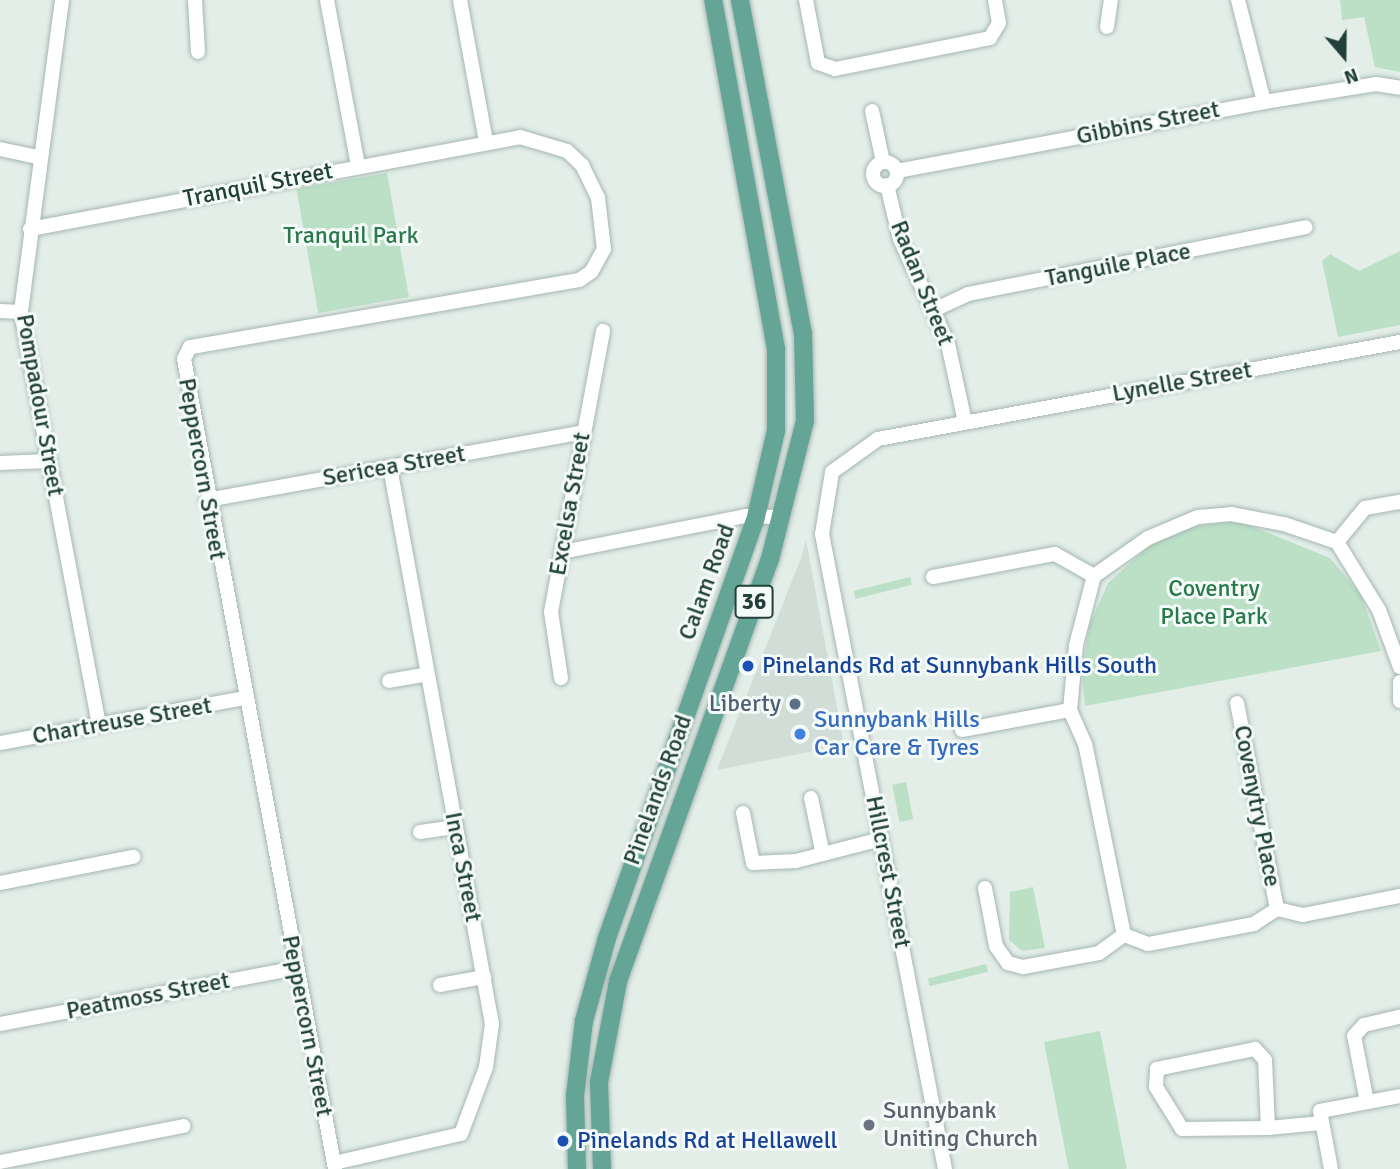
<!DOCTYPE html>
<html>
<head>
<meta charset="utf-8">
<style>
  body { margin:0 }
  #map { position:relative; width:1400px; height:1169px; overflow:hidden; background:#e3eee9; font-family:Signika,sans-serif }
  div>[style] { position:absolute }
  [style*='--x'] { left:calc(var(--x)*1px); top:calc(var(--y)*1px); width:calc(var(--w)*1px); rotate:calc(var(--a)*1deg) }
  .built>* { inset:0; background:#d1ded8 }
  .green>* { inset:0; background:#bbe0c6; transform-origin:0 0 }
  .roads { filter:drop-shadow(0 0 2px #a5b6b1) drop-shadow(0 0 2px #a5b6b1) }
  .minor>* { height:14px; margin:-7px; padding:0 7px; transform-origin:7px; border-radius:7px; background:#fff }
  .minor>.ring { margin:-7px; padding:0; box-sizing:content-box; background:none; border:14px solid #fff; border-radius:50% }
  .major>* { height:18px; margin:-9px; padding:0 9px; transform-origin:9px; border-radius:9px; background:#65a596 }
  .dots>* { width:19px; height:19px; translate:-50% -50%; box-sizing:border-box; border:4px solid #f4faf7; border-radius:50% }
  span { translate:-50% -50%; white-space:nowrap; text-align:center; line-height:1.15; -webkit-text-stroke:6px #f4faf7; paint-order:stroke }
  .shield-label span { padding:2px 5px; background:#f4faf7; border:2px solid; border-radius:5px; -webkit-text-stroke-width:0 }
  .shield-label { font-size:23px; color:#224039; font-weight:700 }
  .street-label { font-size:24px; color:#224039 }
  .park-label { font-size:24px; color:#29794a }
  .transit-label { font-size:24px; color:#164399 }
  .left { translate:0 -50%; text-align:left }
  .service-label { font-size:24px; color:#4e5e75 }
  .right { translate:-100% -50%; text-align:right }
  .shop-label { font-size:24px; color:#366cbe }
  .worship-label { font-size:24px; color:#5b616d }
  .north { position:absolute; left:1309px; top:21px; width:70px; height:70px; -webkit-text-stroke:5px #f4faf7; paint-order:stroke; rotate:160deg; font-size:19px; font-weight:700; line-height:28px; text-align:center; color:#224039 }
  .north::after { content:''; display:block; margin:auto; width:24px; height:32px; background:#224039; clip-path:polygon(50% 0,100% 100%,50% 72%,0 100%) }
</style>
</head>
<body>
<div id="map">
  <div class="built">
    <div style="clip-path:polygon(806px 540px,844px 745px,717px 770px,801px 558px)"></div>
  </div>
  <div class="green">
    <div style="clip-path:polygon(1340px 0,1400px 0,1400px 72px,1375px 67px,1364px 17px,1342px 20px)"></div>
    <div style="left:387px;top:173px;width:126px;height:92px;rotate:80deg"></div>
    <div style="clip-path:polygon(1400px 251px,1400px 325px,1338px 337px,1322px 261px,1330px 254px,1359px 271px)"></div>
    <div style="clip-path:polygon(1239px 521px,1330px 558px,1361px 595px,1381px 651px,1085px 706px,1082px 670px,1090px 624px,1108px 583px,1149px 546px,1191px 527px)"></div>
    <div style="left:910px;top:577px;width:8px;height:58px;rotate:76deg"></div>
    <div style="left:906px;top:782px;width:38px;height:14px;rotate:79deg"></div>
    <div style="clip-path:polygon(1033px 887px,1045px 948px,1022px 951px,1009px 940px,1010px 892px)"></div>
    <div style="left:986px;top:964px;width:8px;height:60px;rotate:76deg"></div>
    <div style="left:1100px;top:1031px;width:140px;height:57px;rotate:79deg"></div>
  </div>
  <div class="roads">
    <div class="minor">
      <div style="--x:62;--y:0;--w:315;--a:97.5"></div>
      <div style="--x:21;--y:312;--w:420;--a:79.3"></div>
      <div style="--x:195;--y:0;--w:52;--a:86.7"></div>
      <div style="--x:327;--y:0;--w:169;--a:79.4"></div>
      <div style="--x:460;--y:0;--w:144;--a:79.6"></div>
      <div style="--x:806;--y:0;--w:64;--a:79.2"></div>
      <div style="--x:818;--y:63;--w:18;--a:19"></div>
      <div style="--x:835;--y:69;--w:158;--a:-11.3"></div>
      <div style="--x:990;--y:38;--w:17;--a:-59"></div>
      <div style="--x:999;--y:23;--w:23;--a:-100"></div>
      <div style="--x:1238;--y:0;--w:105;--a:75.7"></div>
      <div style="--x:1107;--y:27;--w:27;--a:-82"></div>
      <div style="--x:872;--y:111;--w:52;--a:77.8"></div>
      <div style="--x:0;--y:149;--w:40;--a:12"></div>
      <div class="ring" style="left:873px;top:162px;width:10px;height:10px"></div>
      <div style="--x:897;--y:171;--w:373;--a:-10.6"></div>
      <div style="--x:1264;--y:102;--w:113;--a:-9.1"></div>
      <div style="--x:1376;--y:84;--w:24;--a:9"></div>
      <div style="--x:887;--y:185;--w:56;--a:76.5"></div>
      <div style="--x:900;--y:239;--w:115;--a:65.4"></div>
      <div style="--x:948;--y:344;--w:80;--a:77.7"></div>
      <div style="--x:30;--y:229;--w:499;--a:-10.6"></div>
      <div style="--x:520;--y:137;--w:49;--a:16.6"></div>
      <div style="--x:567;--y:151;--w:21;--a:43"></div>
      <div style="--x:582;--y:165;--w:37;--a:64"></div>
      <div style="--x:598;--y:198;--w:51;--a:83.3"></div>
      <div style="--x:604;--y:249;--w:26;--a:119"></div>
      <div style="--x:591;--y:272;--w:14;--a:146"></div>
      <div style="--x:579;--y:280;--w:395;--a:170.2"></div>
      <div style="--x:190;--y:347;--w:13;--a:117"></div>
      <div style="--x:184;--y:359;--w:824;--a:79.44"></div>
      <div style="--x:934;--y:310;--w:38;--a:-25"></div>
      <div style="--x:968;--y:294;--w:344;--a:-11.2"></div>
      <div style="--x:0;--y:311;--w:21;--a:3"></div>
      <div style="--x:0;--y:463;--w:48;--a:-2.4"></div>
      <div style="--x:207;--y:500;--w:380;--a:-10.2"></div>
      <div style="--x:1337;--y:542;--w:44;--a:-50.5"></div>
      <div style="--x:1365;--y:508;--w:36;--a:-10"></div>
      <div style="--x:562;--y:552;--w:187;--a:-11.1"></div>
      <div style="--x:745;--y:516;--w:37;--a:2"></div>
      <div style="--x:933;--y:577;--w:124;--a:-10.7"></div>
      <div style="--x:1055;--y:554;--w:45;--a:29.4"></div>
      <div style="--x:561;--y:678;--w:67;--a:-98.6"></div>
      <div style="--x:551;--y:612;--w:286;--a:-79.5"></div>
      <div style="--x:389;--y:681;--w:39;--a:-10"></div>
      <div style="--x:1400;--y:682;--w:19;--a:90"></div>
      <div style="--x:1237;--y:703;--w:210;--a:79"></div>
      <div style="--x:962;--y:730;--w:110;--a:-10.5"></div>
      <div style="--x:0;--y:743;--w:248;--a:-10.4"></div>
      <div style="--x:811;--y:798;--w:53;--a:78.1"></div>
      <div style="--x:743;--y:813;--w:51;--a:78.7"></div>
      <div style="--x:753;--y:863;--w:43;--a:-2.7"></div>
      <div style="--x:796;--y:861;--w:88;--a:-14.5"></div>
      <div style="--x:420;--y:832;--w:35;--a:-8"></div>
      <div style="--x:0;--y:883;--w:136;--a:-11.1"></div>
      <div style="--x:985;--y:888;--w:59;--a:79.3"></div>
      <div style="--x:996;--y:946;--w:21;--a:55"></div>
      <div style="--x:1008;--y:963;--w:16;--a:15"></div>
      <div style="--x:1023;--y:967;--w:77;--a:-10.4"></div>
      <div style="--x:1099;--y:953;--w:31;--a:-36"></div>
      <div style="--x:1277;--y:909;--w:27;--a:147"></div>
      <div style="--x:1254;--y:924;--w:108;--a:169.3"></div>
      <div style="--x:1148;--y:944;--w:26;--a:-159"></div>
      <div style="--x:1124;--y:935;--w:195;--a:-101.5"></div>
      <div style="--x:1085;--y:744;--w:37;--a:-114"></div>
      <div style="--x:1070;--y:710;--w:65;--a:-84.7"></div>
      <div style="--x:1076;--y:645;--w:71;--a:-75.4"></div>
      <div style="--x:1094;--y:576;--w:66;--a:-35.1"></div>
      <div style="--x:1148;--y:538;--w:54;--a:-22.8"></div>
      <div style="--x:1198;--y:517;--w:33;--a:-5"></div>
      <div style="--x:1231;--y:514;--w:54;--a:10.7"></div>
      <div style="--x:1284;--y:524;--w:56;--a:18.8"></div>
      <div style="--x:1337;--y:542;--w:80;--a:58.3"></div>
      <div style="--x:1379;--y:610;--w:61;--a:69.8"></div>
      <div style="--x:1277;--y:909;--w:27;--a:13"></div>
      <div style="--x:1303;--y:915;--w:99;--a:-11.1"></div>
      <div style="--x:440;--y:985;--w:45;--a:-10.3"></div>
      <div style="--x:0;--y:1024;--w:301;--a:-10.7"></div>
      <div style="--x:1367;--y:1102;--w:67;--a:-101.1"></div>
      <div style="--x:1354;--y:1036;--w:15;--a:-48"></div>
      <div style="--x:1364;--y:1025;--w:37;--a:-13"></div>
      <div style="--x:1268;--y:1128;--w:68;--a:-92.5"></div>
      <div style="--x:1265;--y:1060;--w:15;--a:-132"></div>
      <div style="--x:1255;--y:1049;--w:100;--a:168.5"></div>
      <div style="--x:1157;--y:1069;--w:18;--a:93"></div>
      <div style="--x:1156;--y:1087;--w:49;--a:58.2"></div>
      <div style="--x:1182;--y:1129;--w:86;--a:-0.7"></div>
      <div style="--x:1268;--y:1128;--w:54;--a:-5.3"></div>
      <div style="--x:0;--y:1162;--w:187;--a:-11.1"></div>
      <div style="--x:334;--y:1163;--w:130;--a:-12.9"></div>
      <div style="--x:461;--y:1134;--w:72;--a:-69.5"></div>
      <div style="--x:486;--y:1067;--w:43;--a:-82.1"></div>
      <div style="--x:492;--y:1024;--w:566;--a:-100.38"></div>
      <div style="--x:945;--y:1169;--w:647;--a:-100.96"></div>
      <div style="--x:822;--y:534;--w:63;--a:-80.8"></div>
      <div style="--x:832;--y:472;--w:57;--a:-35.7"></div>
      <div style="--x:878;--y:439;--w:531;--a:-10.53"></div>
      <div style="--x:1331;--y:1169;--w:59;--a:-100.7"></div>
      <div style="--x:1320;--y:1111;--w:81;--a:-10.6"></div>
    </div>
    <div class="major">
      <div style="--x:577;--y:1169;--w:73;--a:-91.6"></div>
      <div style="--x:575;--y:1096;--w:76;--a:-83.2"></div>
      <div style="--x:584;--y:1021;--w:86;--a:-74.5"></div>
      <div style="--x:607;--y:938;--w:442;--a:-70.5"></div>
      <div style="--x:755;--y:521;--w:92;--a:-76.9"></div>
      <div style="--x:776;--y:431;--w:82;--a:-90"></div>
      <div style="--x:776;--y:349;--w:355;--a:-100.2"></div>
      <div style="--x:602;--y:1169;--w:87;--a:-92"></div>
      <div style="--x:599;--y:1082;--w:103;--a:-79.3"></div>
      <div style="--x:618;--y:981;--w:449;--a:-70.2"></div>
      <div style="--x:770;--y:559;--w:142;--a:-75.8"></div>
      <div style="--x:805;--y:421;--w:87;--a:-91.3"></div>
      <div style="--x:803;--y:334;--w:340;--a:-100.7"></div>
    </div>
  </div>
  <div class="dots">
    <div style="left:748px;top:666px;background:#1a4fb4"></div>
    <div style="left:795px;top:704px;background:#5c6f8a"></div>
    <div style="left:800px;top:734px;background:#3f7fe0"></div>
    <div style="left:869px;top:1125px;background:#6b7280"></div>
    <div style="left:563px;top:1141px;background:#1a4fb4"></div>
  </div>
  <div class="shield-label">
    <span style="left:754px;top:602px">36</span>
  </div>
  <div class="street-label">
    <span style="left:1148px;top:123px;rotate:-11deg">Gibbins Street</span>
    <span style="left:258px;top:185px;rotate:-11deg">Tranquil Street</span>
    <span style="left:1118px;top:265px;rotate:-11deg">Tanguile Place</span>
    <span style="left:922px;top:283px;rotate:68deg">Radan Street</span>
    <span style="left:1182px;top:382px;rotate:-10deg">Lynelle Street</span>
    <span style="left:40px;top:405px;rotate:80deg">Pompadour Street</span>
    <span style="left:394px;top:466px;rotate:-10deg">Sericea Street</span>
    <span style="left:202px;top:469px;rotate:80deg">Peppercorn Street</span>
    <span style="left:570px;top:504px;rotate:-80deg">Excelsa Street</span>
    <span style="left:707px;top:582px;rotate:-70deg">Calam Road</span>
    <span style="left:122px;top:721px;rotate:-10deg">Chartreuse Street</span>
    <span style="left:658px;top:790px;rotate:-70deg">Pinelands Road</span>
    <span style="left:1257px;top:806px;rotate:79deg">Covenytry Place</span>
    <span style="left:463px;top:867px;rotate:79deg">Inca Street</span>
    <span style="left:888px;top:872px;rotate:79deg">Hillcrest Street</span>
    <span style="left:148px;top:996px;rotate:-11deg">Peatmoss Street</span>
    <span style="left:307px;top:1026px;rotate:79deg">Peppercorn Street</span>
  </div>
  <div class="park-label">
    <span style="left:351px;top:236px">Tranquil Park</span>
    <span style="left:1214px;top:603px">Coventry<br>Place Park</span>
  </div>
  <div class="transit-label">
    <span class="left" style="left:762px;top:666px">Pinelands Rd at Sunnybank Hills South</span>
    <span class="left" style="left:577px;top:1141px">Pinelands Rd at Hellawell</span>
  </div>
  <div class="service-label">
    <span class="right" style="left:781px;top:704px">Liberty</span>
  </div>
  <div class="shop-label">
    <span class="left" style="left:814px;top:734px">Sunnybank Hills<br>Car Care &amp; Tyres</span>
  </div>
  <div class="worship-label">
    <span class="left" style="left:883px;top:1125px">Sunnybank<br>Uniting Church</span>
  </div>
  <div class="north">N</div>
</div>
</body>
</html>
